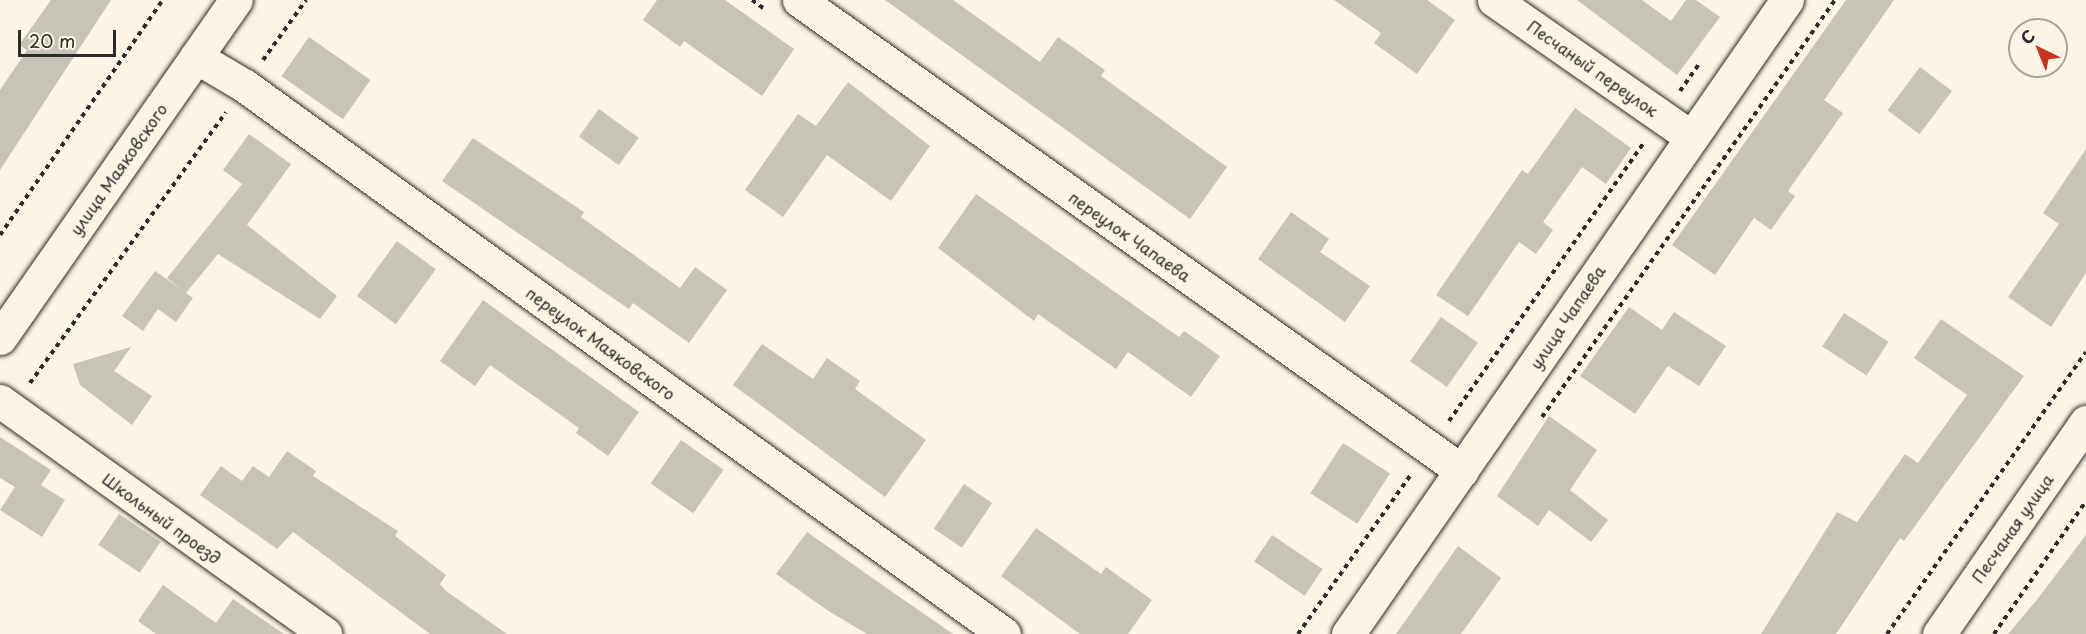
<!DOCTYPE html>
<html>
<head>
<meta charset="utf-8">
<style>
  body { margin:0 }
  #map { position:relative; width:2086px; height:634px; overflow:hidden; background:#fcf5e5; font-family:"Playpen Sans",sans-serif }
  div>[style] { position:absolute }
  [style*='--x'] { left:calc(var(--x)*1px); top:calc(var(--y)*1px); width:calc(var(--w)*1px); rotate:calc(var(--a)*1deg) }
  .building>* { inset:0; background:#c8c3b7; transform-origin:0 0 }
  .path>* { height:4px; margin-top:-2px; transform-origin:0; background:repeating-linear-gradient(90deg,#2b2b2b 0 4.5px,transparent 0 9px) }
  .roads { filter:drop-shadow(0 0 2px #2b2b2b) drop-shadow(0 0 2px #2b2b2b) }
  .minor>* { height:33px; margin:-16.5px; padding:0 16.5px; transform-origin:16.5px; border-radius:16.5px; background:#fcf5e5 }
  .tertiary>* { height:33px; margin:-16.5px; padding:0 16.5px; transform-origin:16.5px; border-radius:16.5px; background:#fcf5e5 }
  span { translate:-50% -50%; white-space:nowrap; text-align:center; line-height:1.15; -webkit-text-stroke:4.5px #fcf5e5; paint-order:stroke }
  .street-label { font-size:16px; color:#2b2b2b }
  .north { position:absolute; left:2008px; top:18px; width:60px; height:60px; box-sizing:border-box; background:#fcf5e5; border:2px solid #a8a49b; border-radius:50%; rotate:317deg; font-size:16px; font-weight:700; line-height:24px; text-align:center; color:#2b2b2b }
  .north::after { content:''; display:block; margin:auto; width:21px; height:27px; background:#c8321e; clip-path:polygon(50% 0,100% 100%,50% 72%,0 100%) }
  .scale { position:absolute; left:18px; top:30px; width:98px; height:27px; box-sizing:border-box; border:3px solid #2b2b2b; border-top:0; padding-left:8px; font-size:18px; line-height:21px; white-space:nowrap; color:#2b2b2b; -webkit-text-stroke:4px #fcf5e5; paint-order:stroke }
</style>
</head>
<body>
<div id="map">
  <div class="building">
    <div style="clip-path:polygon(51px 0,111px 0,0 170px,0 90px,27px 50px,19px 45px)"></div>
    <div style="clip-path:polygon(657px 0,725px 0,794px 49px,762px 96px,684px 41px,680px 47px,643px 20px)"></div>
    <div style="clip-path:polygon(885px 0,953px 0,1040px 62px,1058px 37px,1105px 70px,1101px 76px,1227px 167px,1190px 219px)"></div>
    <div style="clip-path:polygon(1334px 0,1427px 0,1455px 20px,1417px 74px,1374px 43px,1381px 33px)"></div>
    <div style="clip-path:polygon(1577px 0,1642px 0,1671px 21px,1686px 0,1696px 0,1720px 17px,1677px 75px)"></div>
    <div style="clip-path:polygon(1846px 0,1894px 0,1824px 100px,1843px 113px,1788px 191px,1795px 196px,1771px 230px,1754px 218px,1715px 275px,1672px 245px)"></div>
    <div style="left:309px;top:37px;width:75px;height:48px;rotate:35deg"></div>
    <div style="left:1920px;top:67px;width:40px;height:54px;rotate:37deg"></div>
    <div style="clip-path:polygon(848px 82px,930px 146px,891px 201px,827px 155px,783px 217px,745px 190px,798px 114px,816px 126px)"></div>
    <div style="clip-path:polygon(1575px 108px,1631px 148px,1606px 184px,1582px 167px,1543px 222px,1553px 230px,1536px 254px,1519px 242px,1468px 316px,1436px 295px,1522px 170px,1528px 174px)"></div>
    <div style="left:599px;top:109px;width:49px;height:34px;rotate:36deg"></div>
    <div style="clip-path:polygon(249px 134px,291px 164px,247px 225px,337px 296px,320px 319px,218px 254px,186px 293px,193px 298px,176px 322px,158px 309px,143px 331px,122px 316px,155px 271px,181px 289px,167px 278px,242px 184px,223px 170px)"></div>
    <div style="clip-path:polygon(473px 138px,584px 212px,581px 217px,680px 288px,695px 267px,727px 290px,689px 343px,633px 303px,629px 309px,442px 181px)"></div>
    <div style="clip-path:polygon(2086px 149px,2086px 273px,2051px 327px,2008px 297px,2059px 224px,2043px 213px)"></div>
    <div style="clip-path:polygon(976px 194px,1179px 337px,1184px 331px,1220px 356px,1191px 397px,1128px 352px,1116px 369px,1038px 314px,1034px 321px,938px 248px)"></div>
    <div style="clip-path:polygon(1291px 212px,1329px 239px,1320px 252px,1370px 286px,1345px 322px,1258px 259px)"></div>
    <div style="left:397px;top:241px;width:48px;height:68px;rotate:36deg"></div>
    <div style="clip-path:polygon(483px 300px,639px 412px,608px 456px,576px 433px,579px 428px,490px 365px,475px 386px,440px 361px)"></div>
    <div style="clip-path:polygon(1629px 307px,1662px 330px,1674px 312px,1726px 346px,1699px 386px,1668px 366px,1635px 414px,1580px 376px)"></div>
    <div style="left:1844px;top:313px;width:53px;height:40px;rotate:33deg"></div>
    <div style="left:1441px;top:317px;width:45px;height:54px;rotate:35deg"></div>
    <div style="clip-path:polygon(1941px 319px,2024px 376px,1904px 541px,1900px 538px,1836px 634px,1761px 634px,1837px 512px,1857px 522px,1905px 454px,1918px 463px,1967px 395px,1914px 358px)"></div>
    <div style="clip-path:polygon(762px 344px,813px 379px,827px 358px,860px 381px,855px 389px,926px 440px,885px 497px,733px 385px)"></div>
    <div style="clip-path:polygon(131px 347px,114px 371px,152px 396px,132px 425px,80px 385px,73px 364px)"></div>
    <div style="clip-path:polygon(1549px 416px,1597px 450px,1570px 490px,1608px 520px,1591px 542px,1549px 510px,1538px 526px,1497px 496px)"></div>
    <div style="clip-path:polygon(0 437px,51px 470px,41px 485px,65px 500px,42px 537px,0 510px,15px 487px,0 478px)"></div>
    <div style="left:681px;top:440px;width:52px;height:53px;rotate:35deg"></div>
    <div style="left:1343px;top:443px;width:56px;height:60px;rotate:33deg"></div>
    <div style="clip-path:polygon(287px 451px,316px 471px,313px 476px,398px 531px,395px 536px,446px 575px,440px 584px,446px 591px,507px 634px,430px 634px,293px 532px,277px 549px,200px 495px,221px 466px,242px 481px,253px 466px,269px 477px)"></div>
    <div style="left:964px;top:484px;width:34px;height:54px;rotate:34deg"></div>
    <div style="left:119px;top:514px;width:50px;height:37px;rotate:34deg"></div>
    <div style="clip-path:polygon(1036px 528px,1101px 574px,1106px 567px,1152px 600px,1128px 634px,1080px 634px,1001px 576px)"></div>
    <div style="clip-path:polygon(807px 532px,891px 591px,953px 634px,867px 634px,827px 610px,776px 574px)"></div>
    <div style="left:1272px;top:535px;width:61px;height:32px;rotate:34deg"></div>
    <div style="clip-path:polygon(2086px 535px,2086px 634px,2008px 634px,2036px 601px)"></div>
    <div style="clip-path:polygon(1458px 546px,1501px 578px,1461px 634px,1396px 634px)"></div>
    <div style="clip-path:polygon(163px 585px,216px 623px,233px 599px,284px 634px,156px 634px,138px 621px)"></div>
  </div>
  <div class="path">
    <div style="--x:752;--y:0;--w:17;--a:36"></div>
    <div style="--x:263;--y:60;--w:74;--a:-54.4"></div>
    <div style="--x:1680;--y:91;--w:32;--a:-55"></div>
    <div style="--x:0;--y:235;--w:286;--a:-55.3"></div>
    <div style="--x:30;--y:383;--w:334;--a:-54.1"></div>
    <div style="--x:1542;--y:417;--w:510;--a:-54.91"></div>
    <div style="--x:1449;--y:421;--w:338;--a:-55"></div>
    <div style="--x:1298;--y:634;--w:197;--a:-54.7"></div>
    <div style="--x:1887;--y:634;--w:345;--a:-54.8"></div>
    <div style="--x:1994;--y:634;--w:162;--a:-55.3"></div>
  </div>
  <div class="roads">
    <div class="minor">
      <div style="--x:799;--y:0;--w:813;--a:35.39"></div>
      <div style="--x:1494;--y:0;--w:240;--a:34.8"></div>
      <div style="--x:196;--y:57;--w:57;--a:30.6"></div>
      <div style="--x:245;--y:86;--w:936;--a:35.83"></div>
      <div style="--x:0;--y:401;--w:400;--a:35.6"></div>
      <div style="--x:1348;--y:634;--w:771;--a:-55.3"></div>
      <div style="--x:1939;--y:634;--w:258;--a:-55.3"></div>
    </div>
    <div class="tertiary">
      <div style="--x:0;--y:338;--w:412;--a:-55.1"></div>
    </div>
  </div>
  <div class="street-label">
    <span style="left:1593px;top:68px;rotate:35deg">Песчаный переулок</span>
    <span style="left:118px;top:169px;rotate:-55deg">улица Маяковского</span>
    <span style="left:1130px;top:236px;rotate:35deg">переулок Чапаева</span>
    <span style="left:1567px;top:317px;rotate:-56deg">улица Чапаева</span>
    <span style="left:601px;top:343px;rotate:36deg">переулок Маяковского</span>
    <span style="left:162px;top:518px;rotate:36deg">Школьный проезд</span>
    <span style="left:2012px;top:528px;rotate:-55deg">Песчаная улица</span>
  </div>
  <div class="north">С</div>
  <div class="scale">20 m</div>
</div>
</body>
</html>
